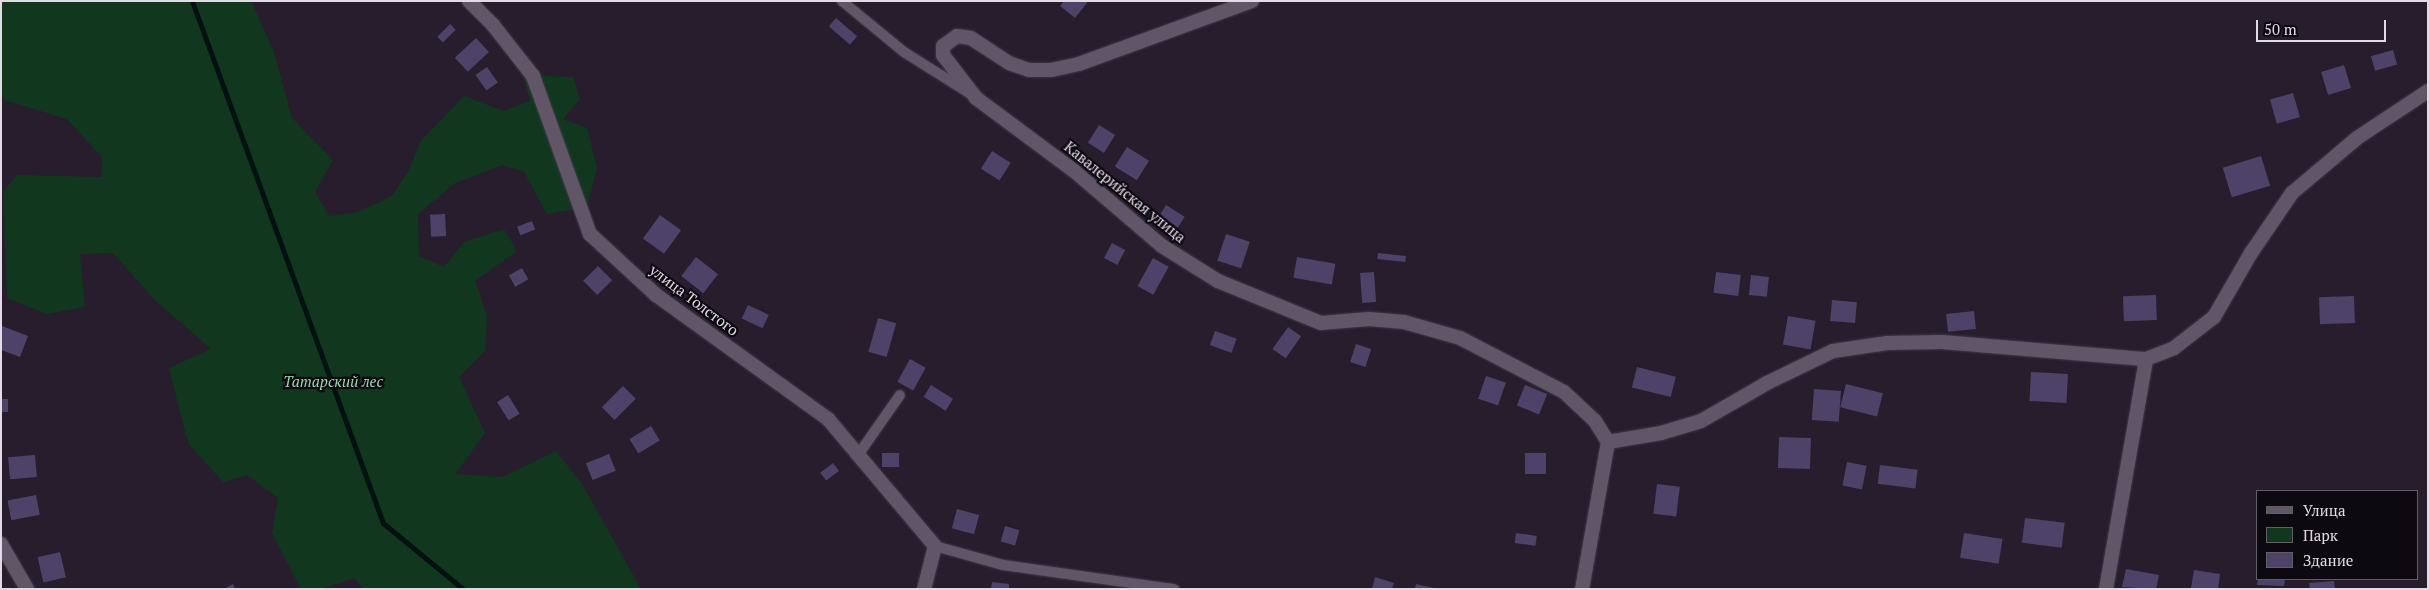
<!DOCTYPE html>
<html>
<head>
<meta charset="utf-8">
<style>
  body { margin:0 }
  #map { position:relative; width:2429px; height:590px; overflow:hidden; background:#271d2d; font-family:"PT Serif",serif }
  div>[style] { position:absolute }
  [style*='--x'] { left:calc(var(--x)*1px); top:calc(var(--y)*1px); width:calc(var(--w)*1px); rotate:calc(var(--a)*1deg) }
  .green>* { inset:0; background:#11381e }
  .stream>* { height:5px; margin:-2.5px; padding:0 2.5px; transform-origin:2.5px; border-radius:2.5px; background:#011112 }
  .building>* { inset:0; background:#4d4268; transform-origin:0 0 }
  .roads { filter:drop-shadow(0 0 1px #423a47) drop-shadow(0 0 1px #423a47) }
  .service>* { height:10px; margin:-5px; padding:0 5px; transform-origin:5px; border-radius:5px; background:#615568 }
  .minor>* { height:14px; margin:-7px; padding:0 7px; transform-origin:7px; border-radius:7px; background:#615568 }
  span { translate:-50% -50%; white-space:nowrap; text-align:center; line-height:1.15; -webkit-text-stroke:4.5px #0d0910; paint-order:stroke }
  .street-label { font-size:15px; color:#e2dbe6 }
  .park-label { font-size:15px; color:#9adaaa; font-style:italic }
  .frame { position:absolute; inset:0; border:2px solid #e2dbe6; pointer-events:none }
  .legend { position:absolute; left:2256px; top:490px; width:162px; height:90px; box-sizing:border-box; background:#0d0910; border:1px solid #625d66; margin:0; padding:6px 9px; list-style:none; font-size:15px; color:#e2dbe6 }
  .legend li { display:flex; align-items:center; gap:10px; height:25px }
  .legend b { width:25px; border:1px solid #625d66 }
  .scale { position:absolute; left:2256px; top:20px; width:130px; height:22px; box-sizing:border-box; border:2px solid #e2dbe6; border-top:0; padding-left:6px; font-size:15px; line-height:18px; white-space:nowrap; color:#e2dbe6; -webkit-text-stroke:4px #0d0910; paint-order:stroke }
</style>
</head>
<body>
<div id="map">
  <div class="green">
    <div style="clip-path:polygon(1px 1px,251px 1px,274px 52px,292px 118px,333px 160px,315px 192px,329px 216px,359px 212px,392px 196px,408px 172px,420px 142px,464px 96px,503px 111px,530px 101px,523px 75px,573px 77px,580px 99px,563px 119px,587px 128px,597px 168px,587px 207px,547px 214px,524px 172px,503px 165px,455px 183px,418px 214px,419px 256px,444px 267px,464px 242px,504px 229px,517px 251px,475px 281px,487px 316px,485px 351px,459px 377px,485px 433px,455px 474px,502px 477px,556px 451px,582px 484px,641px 589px,363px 589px,355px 578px,320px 589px,301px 589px,272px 533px,278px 498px,247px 475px,223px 482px,188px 443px,169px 368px,211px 349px,155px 300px,113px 253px,80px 254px,85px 307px,47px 314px,7px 298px,3px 192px,17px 175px,101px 177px,102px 157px,67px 119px,4px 100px,1px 89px)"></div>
  </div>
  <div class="stream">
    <div style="--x:192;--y:1;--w:556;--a:69.9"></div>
    <div style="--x:383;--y:523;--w:104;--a:39.5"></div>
  </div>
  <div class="building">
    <div style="clip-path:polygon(1064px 1px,1085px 1px,1087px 3px,1075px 18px,1060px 6px)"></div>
    <div style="left:836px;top:18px;width:28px;height:11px;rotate:41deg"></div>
    <div style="left:450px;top:24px;width:8px;height:18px;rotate:45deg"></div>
    <div style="left:476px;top:38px;width:19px;height:29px;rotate:47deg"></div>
    <div style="left:2393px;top:50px;width:15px;height:23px;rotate:74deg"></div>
    <div style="left:2344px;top:65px;width:24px;height:24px;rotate:73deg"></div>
    <div style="left:487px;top:67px;width:19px;height:14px;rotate:55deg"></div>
    <div style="left:2293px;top:93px;width:25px;height:24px;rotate:74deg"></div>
    <div style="left:1099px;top:125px;width:19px;height:21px;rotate:32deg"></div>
    <div style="left:1127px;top:147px;width:26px;height:23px;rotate:32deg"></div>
    <div style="left:992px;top:151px;width:22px;height:21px;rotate:32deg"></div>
    <div style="left:2261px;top:156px;width:31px;height:40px;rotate:73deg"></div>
    <div style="left:1166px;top:205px;width:22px;height:13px;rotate:32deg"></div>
    <div style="left:445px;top:214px;width:22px;height:15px;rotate:87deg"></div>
    <div style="left:660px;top:215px;width:26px;height:29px;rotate:36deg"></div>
    <div style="left:532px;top:221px;width:9px;height:16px;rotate:69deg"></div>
    <div style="left:1226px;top:234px;width:25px;height:28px;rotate:18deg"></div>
    <div style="left:1112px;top:243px;width:15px;height:17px;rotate:28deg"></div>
    <div style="left:1378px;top:253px;width:28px;height:6px;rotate:6deg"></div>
    <div style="left:696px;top:257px;width:28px;height:24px;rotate:38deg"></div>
    <div style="left:1297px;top:257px;width:39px;height:21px;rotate:10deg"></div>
    <div style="left:1153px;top:258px;width:18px;height:32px;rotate:29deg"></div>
    <div style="left:598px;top:266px;width:20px;height:21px;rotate:45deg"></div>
    <div style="left:522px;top:268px;width:13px;height:15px;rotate:61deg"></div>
    <div style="left:1374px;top:272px;width:30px;height:14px;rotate:86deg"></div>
    <div style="left:1716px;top:272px;width:25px;height:21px;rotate:7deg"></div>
    <div style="left:1751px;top:275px;width:18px;height:20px;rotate:6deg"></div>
    <div style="left:2156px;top:295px;width:25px;height:33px;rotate:88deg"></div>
    <div style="left:2354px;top:296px;width:27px;height:35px;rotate:88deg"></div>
    <div style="left:1832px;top:300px;width:25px;height:21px;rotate:5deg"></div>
    <div style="left:748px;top:305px;width:23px;height:15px;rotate:25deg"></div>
    <div style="left:1974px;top:311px;width:18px;height:28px;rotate:84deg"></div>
    <div style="left:1788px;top:316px;width:28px;height:29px;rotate:10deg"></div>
    <div style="left:878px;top:318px;width:19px;height:35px;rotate:16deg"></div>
    <div style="clip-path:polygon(2px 326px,28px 336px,20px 357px,1px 350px)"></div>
    <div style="left:1288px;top:327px;width:16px;height:27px;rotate:35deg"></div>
    <div style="left:1215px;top:331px;width:23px;height:15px;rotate:20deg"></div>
    <div style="left:1356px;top:344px;width:16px;height:19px;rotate:18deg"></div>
    <div style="left:910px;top:359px;width:18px;height:26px;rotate:29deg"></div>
    <div style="left:1637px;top:367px;width:40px;height:21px;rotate:14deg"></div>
    <div style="left:2031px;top:372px;width:37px;height:29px;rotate:3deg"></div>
    <div style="left:1486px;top:376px;width:21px;height:24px;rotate:19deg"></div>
    <div style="left:1846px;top:384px;width:38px;height:24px;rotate:14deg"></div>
    <div style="left:931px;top:385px;width:26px;height:14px;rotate:32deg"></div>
    <div style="left:1525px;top:385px;width:24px;height:22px;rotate:22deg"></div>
    <div style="left:623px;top:386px;width:18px;height:30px;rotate:45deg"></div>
    <div style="left:1814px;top:389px;width:27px;height:31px;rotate:4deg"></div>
    <div style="left:508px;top:395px;width:22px;height:13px;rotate:58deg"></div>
    <div style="left:1px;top:399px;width:7px;height:13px"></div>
    <div style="left:651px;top:426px;width:17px;height:25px;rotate:59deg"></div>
    <div style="left:1779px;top:437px;width:32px;height:31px;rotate:2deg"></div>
    <div style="left:882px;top:453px;width:17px;height:14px"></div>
    <div style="left:1525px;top:453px;width:21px;height:21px"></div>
    <div style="left:609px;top:454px;width:18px;height:25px;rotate:68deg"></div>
    <div style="left:35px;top:455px;width:22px;height:27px;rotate:85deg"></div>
    <div style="left:1847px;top:462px;width:20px;height:24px;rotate:11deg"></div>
    <div style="left:833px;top:463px;width:10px;height:16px;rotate:53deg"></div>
    <div style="left:1880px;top:465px;width:38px;height:19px;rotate:7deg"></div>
    <div style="left:1657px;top:484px;width:23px;height:30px;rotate:7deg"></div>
    <div style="left:36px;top:495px;width:20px;height:29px;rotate:79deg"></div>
    <div style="left:957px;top:509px;width:23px;height:20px;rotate:15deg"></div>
    <div style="left:2025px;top:518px;width:40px;height:25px;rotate:7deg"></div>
    <div style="left:1005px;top:526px;width:15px;height:16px;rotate:16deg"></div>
    <div style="left:1516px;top:533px;width:21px;height:10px;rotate:8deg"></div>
    <div style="left:1964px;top:533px;width:39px;height:25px;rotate:9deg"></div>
    <div style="left:60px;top:552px;width:26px;height:23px;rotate:77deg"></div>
    <div style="clip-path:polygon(2126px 569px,2159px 575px,2156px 589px,2122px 587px)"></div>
    <div style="clip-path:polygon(2194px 570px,2220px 574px,2218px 589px,2191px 588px)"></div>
    <div style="clip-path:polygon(1375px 577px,1394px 583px,1392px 589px,1372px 589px)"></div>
    <div style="clip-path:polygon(2258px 579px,2285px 579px,2284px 586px,2257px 585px)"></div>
    <div style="clip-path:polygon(2334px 581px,2335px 589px,2310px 589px,2309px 583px)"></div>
    <div style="clip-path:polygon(992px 582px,1009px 584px,1009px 589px,991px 589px)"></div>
    <div style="clip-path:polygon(233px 584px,235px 589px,224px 589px)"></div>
    <div style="clip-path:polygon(1416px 584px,1434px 588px,1434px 589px,1415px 589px)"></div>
  </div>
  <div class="roads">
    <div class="service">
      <div style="--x:842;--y:1;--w:80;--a:39.4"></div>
      <div style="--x:904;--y:52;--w:77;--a:32.2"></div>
      <div style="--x:858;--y:455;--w:73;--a:-55"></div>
      <div style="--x:935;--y:546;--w:71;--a:15.6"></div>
      <div style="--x:1003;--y:565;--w:173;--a:8"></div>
    </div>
    <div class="minor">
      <div style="--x:469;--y:1;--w:34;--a:45"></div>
      <div style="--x:493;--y:25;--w:65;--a:51.9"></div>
      <div style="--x:533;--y:76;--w:168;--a:70.2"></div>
      <div style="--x:590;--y:234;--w:90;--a:42.7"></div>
      <div style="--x:656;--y:295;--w:212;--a:35.8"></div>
      <div style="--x:828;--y:419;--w:166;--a:49.9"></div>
      <div style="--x:935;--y:546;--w:44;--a:104.3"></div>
      <div style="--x:1252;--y:1;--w:184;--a:160"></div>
      <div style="--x:1079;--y:64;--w:29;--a:168"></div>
      <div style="--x:1051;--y:70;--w:22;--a:180"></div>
      <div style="--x:1029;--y:70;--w:21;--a:-161"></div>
      <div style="--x:1009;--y:63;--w:45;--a:-146.7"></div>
      <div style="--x:971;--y:38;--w:14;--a:-172"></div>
      <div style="--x:957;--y:36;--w:17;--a:144"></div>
      <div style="--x:943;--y:46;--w:9;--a:90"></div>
      <div style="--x:943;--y:55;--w:54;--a:52.5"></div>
      <div style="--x:976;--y:98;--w:121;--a:36.6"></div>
      <div style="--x:1073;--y:170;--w:117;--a:40.5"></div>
      <div style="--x:1162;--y:246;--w:66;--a:32"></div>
      <div style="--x:1218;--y:281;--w:111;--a:22.2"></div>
      <div style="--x:1321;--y:323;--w:48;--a:-4.8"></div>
      <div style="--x:1369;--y:319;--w:35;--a:5"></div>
      <div style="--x:1404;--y:322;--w:58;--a:15.9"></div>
      <div style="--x:1460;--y:338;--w:117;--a:27.4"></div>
      <div style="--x:1564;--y:392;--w:42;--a:43.1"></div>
      <div style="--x:1595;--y:421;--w:25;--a:58"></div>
      <div style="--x:1608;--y:442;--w:149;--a:100"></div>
      <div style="--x:1608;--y:442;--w:54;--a:-9.6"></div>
      <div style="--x:1661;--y:433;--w:42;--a:-16.7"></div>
      <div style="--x:1701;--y:421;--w:76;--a:-29.9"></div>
      <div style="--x:1767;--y:383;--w:73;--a:-25.9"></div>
      <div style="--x:1833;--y:351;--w:55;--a:-8.4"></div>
      <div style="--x:1887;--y:343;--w:55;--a:-1"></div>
      <div style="--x:1942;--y:342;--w:205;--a:4.8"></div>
      <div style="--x:2146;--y:359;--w:30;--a:-21"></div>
      <div style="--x:2174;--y:348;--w:51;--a:-37.8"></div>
      <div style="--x:2214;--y:317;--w:74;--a:-60"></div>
      <div style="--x:2251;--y:253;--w:73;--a:-55.7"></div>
      <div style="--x:2292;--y:193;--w:85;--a:-40.2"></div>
      <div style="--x:2357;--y:138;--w:85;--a:-33.5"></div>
      <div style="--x:1;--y:544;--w:52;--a:60"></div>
      <div style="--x:2106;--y:589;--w:233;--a:-80.1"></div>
    </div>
  </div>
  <div class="street-label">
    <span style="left:1125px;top:192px;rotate:39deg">Кавалерийская улица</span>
    <span style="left:694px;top:300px;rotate:37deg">улица Толстого</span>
  </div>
  <div class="park-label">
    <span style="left:333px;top:382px">Татарский лес</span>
  </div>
  <div class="frame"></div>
  <ul class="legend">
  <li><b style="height:6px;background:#615568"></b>Улица</li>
  <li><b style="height:14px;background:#11381e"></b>Парк</li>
  <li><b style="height:14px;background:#4d4268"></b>Здание</li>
  </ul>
  <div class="scale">50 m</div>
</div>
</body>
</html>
